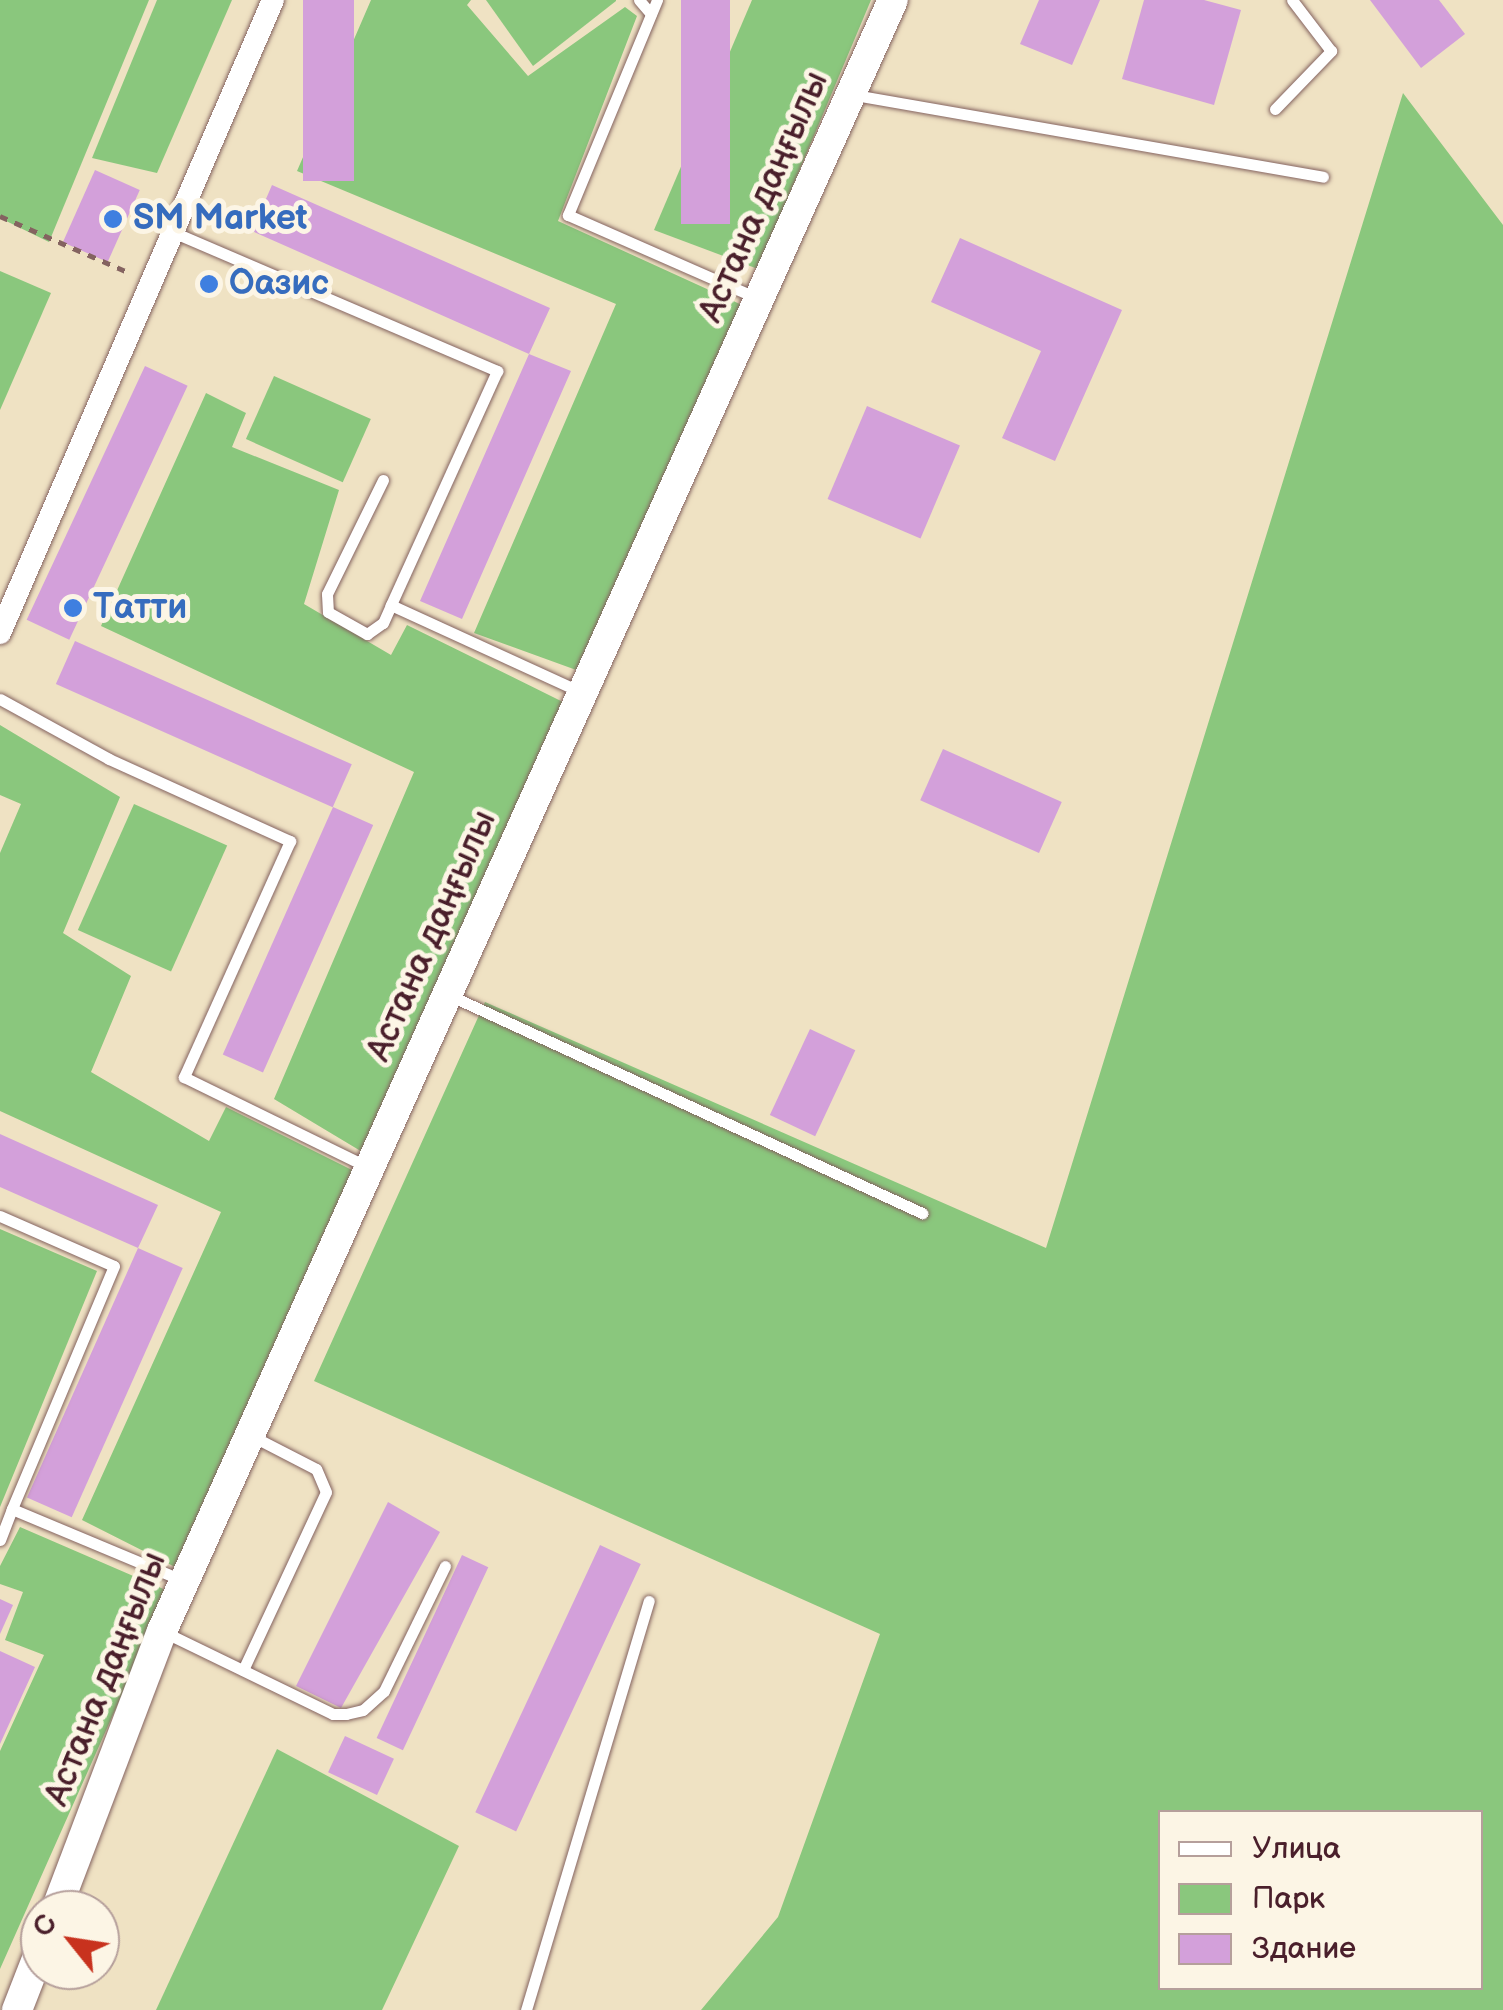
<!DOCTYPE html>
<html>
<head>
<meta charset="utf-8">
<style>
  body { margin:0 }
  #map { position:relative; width:1503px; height:2010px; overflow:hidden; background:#efe2c3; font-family:"Balsamiq Sans",sans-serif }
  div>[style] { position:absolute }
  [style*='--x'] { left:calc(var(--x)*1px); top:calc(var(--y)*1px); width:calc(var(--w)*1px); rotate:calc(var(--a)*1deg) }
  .green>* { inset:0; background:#8ac77d; transform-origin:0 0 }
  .building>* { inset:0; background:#d3a0da; transform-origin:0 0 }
  .path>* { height:5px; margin-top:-2.5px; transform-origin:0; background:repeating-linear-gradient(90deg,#846360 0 8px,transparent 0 16px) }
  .roads { filter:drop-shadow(0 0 2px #846360) drop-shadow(0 0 2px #846360) }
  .service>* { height:11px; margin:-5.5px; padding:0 5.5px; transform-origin:5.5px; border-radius:5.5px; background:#fff }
  .minor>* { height:22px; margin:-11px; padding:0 11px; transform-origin:11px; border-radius:11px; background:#fff }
  .tertiary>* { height:30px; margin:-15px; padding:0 15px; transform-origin:15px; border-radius:15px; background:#fff }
  .dots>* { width:28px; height:28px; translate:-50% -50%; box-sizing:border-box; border:5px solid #fcf5e5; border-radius:50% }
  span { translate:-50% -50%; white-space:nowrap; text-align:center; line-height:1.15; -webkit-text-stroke:10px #fcf5e5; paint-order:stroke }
  .street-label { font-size:35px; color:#4a1f2b }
  .shop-label { font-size:35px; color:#366cbe; font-weight:700 }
  .left { translate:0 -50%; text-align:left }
  .legend { position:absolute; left:1158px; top:1810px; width:325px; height:180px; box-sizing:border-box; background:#fcf5e5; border:2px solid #b59f9b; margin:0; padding:12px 18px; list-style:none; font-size:30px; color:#4a1f2b }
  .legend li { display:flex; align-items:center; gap:20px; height:50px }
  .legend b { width:50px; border:2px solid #b59f9b }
  .north { position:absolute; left:20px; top:1890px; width:100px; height:100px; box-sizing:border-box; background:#fcf5e5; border:2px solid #b59f9b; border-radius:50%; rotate:300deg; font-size:28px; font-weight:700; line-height:40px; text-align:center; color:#4a1f2b }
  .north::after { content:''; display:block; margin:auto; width:35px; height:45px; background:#c8321e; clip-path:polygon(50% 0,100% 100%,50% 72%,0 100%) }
</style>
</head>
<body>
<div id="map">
  <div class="green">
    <div style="clip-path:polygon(0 0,149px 0,49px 242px,0 218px)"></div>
    <div style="clip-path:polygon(157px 0,232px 0,157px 173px,92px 158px)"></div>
    <div style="clip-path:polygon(371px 0,471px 0,467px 5px,528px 76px,625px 7px,637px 16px,558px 221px,742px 305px,579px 671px,474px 633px,616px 304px,297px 171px)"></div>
    <div style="clip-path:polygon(486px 0,616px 0,616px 1px,533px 66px)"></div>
    <div style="clip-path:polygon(752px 0,871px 0,758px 269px,654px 230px)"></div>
    <div style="clip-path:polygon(evenodd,1403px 93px,1503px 225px,1503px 2010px,701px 2010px,778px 1917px,880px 1634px,314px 1381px,485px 1002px,1046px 1248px,1403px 93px,1160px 1812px,1480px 1812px,1480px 1988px,1160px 1988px,1160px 1812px)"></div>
    <div style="clip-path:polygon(0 271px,51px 293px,0 410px)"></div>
    <div style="left:274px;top:376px;width:106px;height:69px;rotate:24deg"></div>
    <div style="clip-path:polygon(206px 393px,246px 413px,232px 447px,339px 490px,304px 604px,391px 655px,407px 625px,565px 703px,364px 1153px,274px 1099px,414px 772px,101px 626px)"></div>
    <div style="clip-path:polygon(0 725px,120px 797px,63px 933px,131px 976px,91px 1072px,209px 1141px,226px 1107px,356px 1172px,179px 1569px,82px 1520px,221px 1212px,0 1111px,0 853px,21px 804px,0 795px)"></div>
    <div style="left:134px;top:804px;width:102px;height:138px;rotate:24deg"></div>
    <div style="clip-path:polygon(0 1229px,97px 1271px,0 1507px)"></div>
    <div style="clip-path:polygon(20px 1527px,168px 1591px,0 1969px,0 1751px,44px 1655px,5px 1640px,23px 1592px,0 1584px,0 1566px)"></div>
    <div style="clip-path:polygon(277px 1749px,459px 1846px,382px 2010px,156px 2010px)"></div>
  </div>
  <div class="building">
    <div style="left:303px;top:0;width:51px;height:181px"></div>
    <div style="left:681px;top:0;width:49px;height:224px"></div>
    <div style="clip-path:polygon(1039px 0,1100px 0,1072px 65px,1020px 44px)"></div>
    <div style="clip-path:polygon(1144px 0,1204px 0,1241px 10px,1214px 105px,1122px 79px)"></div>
    <div style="clip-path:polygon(1370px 0,1439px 0,1465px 34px,1421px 68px)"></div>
    <div style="left:95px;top:170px;width:49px;height:79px;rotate:24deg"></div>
    <div style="clip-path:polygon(272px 185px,550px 308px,529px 354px,571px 371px,462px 619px,420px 601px,529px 354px,252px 231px)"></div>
    <div style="clip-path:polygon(960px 238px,1122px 310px,1055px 461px,1002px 438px,1041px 351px,931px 302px)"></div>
    <div style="left:145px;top:366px;width:47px;height:280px;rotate:25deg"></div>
    <div style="left:867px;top:406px;width:101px;height:101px;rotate:23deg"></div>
    <div style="left:75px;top:641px;width:303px;height:47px;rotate:24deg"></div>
    <div style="left:943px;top:749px;width:130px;height:56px;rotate:24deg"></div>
    <div style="left:333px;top:807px;width:44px;height:271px;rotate:24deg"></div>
    <div style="left:810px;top:1029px;width:50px;height:95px;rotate:25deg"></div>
    <div style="clip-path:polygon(0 1134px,158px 1205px,138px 1248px,0 1187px)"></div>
    <div style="left:138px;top:1248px;width:49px;height:273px;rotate:24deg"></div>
    <div style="clip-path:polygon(388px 1502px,440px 1532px,341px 1708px,296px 1686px)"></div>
    <div style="left:600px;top:1545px;width:45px;height:295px;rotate:25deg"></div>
    <div style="left:462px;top:1555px;width:29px;height:202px;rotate:25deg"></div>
    <div style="clip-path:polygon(0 1599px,13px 1605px,0 1634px)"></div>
    <div style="clip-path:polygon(0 1651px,35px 1667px,0 1744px)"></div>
    <div style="left:345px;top:1736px;width:54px;height:40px;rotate:25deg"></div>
  </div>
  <div class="path">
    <div style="--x:0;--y:216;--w:142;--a:23.7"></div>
  </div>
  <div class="roads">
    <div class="service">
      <div style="--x:639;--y:0;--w:18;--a:49"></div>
      <div style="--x:657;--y:0;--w:233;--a:112.5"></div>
      <div style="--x:568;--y:215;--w:209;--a:23.7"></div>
      <div style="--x:855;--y:95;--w:475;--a:9.9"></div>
      <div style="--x:1275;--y:109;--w:81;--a:-46"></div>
      <div style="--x:1331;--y:51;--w:64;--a:-127.4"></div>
      <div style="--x:173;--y:232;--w:353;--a:23.2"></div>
      <div style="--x:497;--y:371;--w:257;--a:114.4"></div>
      <div style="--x:391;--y:605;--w:207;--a:24.6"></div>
      <div style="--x:383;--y:480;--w:127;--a:116.2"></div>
      <div style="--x:327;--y:594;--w:18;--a:87"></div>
      <div style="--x:328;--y:612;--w:45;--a:29.4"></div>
      <div style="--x:367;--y:634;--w:19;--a:-35"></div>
      <div style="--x:383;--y:623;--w:20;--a:-66"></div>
      <div style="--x:0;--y:699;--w:124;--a:28.8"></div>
      <div style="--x:109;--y:759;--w:199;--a:24.4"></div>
      <div style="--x:290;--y:841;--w:259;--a:114.2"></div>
      <div style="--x:184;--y:1077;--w:203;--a:26.1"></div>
      <div style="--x:451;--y:996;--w:519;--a:24.74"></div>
      <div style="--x:0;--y:1216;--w:124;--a:23.7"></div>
      <div style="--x:114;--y:1266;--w:264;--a:112.8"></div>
      <div style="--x:0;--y:1540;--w:33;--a:-69"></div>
      <div style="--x:12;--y:1509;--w:186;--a:22.7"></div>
      <div style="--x:162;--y:1631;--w:190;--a:25.9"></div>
      <div style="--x:333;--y:1714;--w:13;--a:0"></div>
      <div style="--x:346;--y:1714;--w:17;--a:-13"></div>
      <div style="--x:363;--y:1710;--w:28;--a:-42"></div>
      <div style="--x:384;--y:1691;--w:139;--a:-64"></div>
      <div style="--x:243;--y:1670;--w:196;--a:-65"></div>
      <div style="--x:326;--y:1492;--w:25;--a:-113"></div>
      <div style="--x:316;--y:1469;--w:74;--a:-152.7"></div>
      <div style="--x:526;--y:2010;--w:427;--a:-73.3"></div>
    </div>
    <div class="minor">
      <div style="--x:0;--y:633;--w:689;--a:-66.67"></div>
    </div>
    <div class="tertiary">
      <div style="--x:56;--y:1910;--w:298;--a:-69.2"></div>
      <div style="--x:162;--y:1631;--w:1787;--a:-65.86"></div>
      <div style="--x:17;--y:2010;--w:63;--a:-68.7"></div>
    </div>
  </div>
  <div class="dots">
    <div style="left:113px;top:219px;background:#3f7fe0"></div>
    <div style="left:209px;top:284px;background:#3f7fe0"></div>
    <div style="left:73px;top:608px;background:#3f7fe0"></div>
  </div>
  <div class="street-label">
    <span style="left:764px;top:197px;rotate:-66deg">Астана даңғылы</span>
    <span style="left:432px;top:936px;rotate:-66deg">Астана даңғылы</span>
    <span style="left:106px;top:1679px;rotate:-68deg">Астана даңғылы</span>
  </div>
  <div class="shop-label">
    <span class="left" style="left:133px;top:219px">SM Market</span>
    <span class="left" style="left:229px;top:284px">Оазис</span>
    <span class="left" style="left:93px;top:608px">Татти</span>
  </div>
  <ul class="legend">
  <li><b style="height:12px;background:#fff"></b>Улица</li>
  <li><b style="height:28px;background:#8ac77d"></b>Парк</li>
  <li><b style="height:28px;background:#d3a0da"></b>Здание</li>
  </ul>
  <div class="north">С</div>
</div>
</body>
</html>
